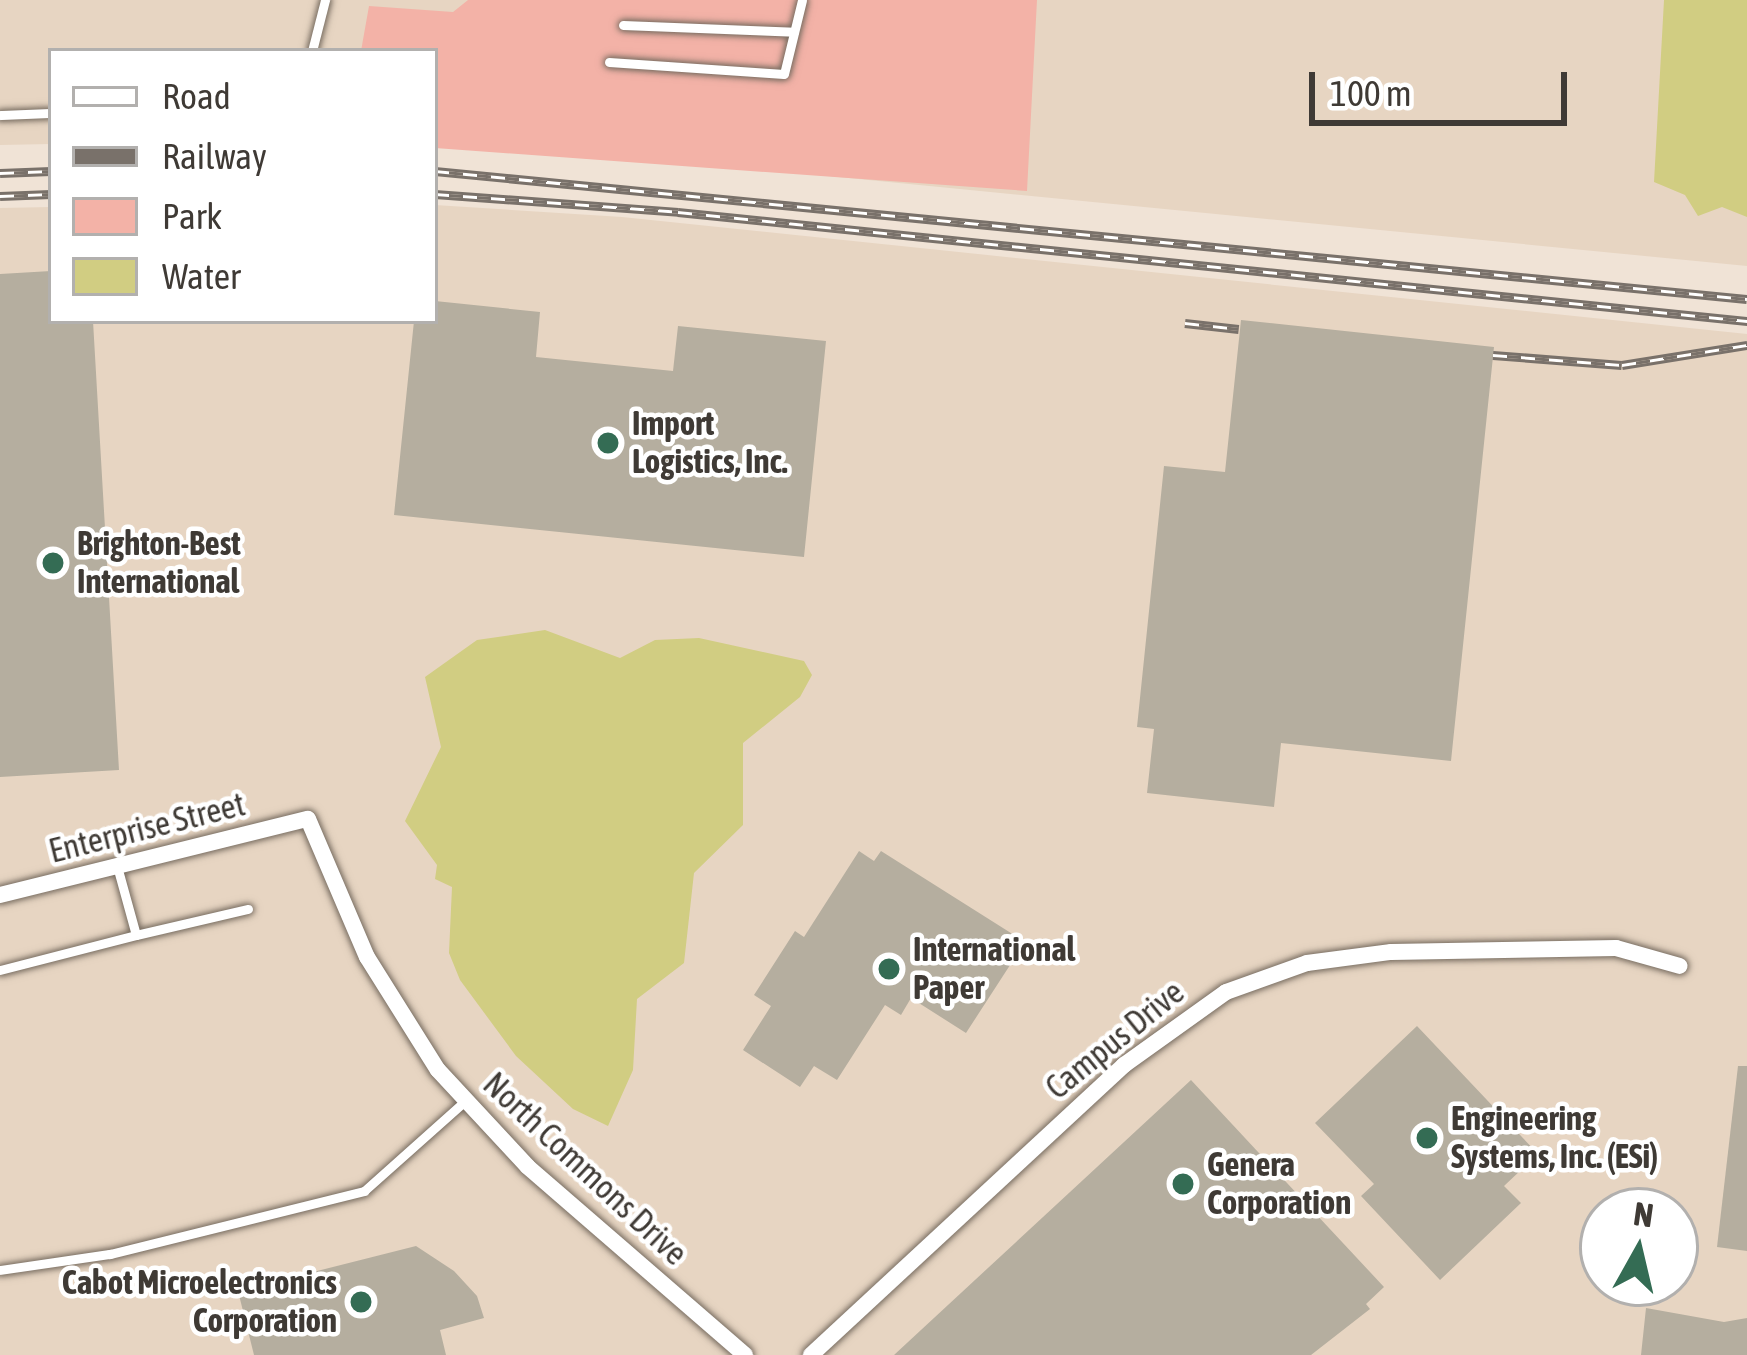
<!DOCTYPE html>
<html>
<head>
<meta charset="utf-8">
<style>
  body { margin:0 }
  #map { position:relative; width:1747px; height:1355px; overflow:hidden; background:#f0e3d6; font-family:"Asap Condensed",sans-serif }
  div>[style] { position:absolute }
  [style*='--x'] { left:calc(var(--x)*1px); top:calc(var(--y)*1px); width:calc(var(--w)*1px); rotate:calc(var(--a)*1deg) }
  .built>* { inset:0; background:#e7d5c2 }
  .green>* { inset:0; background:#f3b2a7 }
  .water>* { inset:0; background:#d1cd82 }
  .building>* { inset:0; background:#b5ae9f }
  .roads { filter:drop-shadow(0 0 3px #776c60) drop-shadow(0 0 3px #776c60) }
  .service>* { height:9px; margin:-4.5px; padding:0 4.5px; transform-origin:4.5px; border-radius:4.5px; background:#fff }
  .minor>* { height:16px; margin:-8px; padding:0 8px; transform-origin:8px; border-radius:8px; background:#fff }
  .rail>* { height:9px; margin-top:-4.5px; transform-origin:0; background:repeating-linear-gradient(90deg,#fff 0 14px,#79716a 0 28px); box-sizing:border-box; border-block:3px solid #79716a }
  .dots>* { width:33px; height:33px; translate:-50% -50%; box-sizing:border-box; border:6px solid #fff; border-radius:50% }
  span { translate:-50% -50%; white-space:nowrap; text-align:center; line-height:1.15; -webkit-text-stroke:9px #fff; paint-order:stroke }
  .poi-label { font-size:33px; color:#3f3a35; font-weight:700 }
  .left { translate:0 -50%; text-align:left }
  .right { translate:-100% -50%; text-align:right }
  .street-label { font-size:33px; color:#3f3a35 }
  .legend { position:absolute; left:48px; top:48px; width:390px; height:276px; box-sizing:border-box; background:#fff; border:3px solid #b2b0ae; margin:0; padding:15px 21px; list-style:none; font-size:36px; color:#3f3a35 }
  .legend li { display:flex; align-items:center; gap:24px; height:60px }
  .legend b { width:60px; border:3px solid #b2b0ae }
  .north { position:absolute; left:1579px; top:1187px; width:120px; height:120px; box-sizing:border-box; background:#fff; border:3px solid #b2b0ae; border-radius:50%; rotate:8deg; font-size:33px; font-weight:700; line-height:48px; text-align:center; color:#3f3a35 }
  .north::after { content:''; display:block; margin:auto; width:42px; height:54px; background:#346c54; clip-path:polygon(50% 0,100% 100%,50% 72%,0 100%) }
  .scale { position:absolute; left:1309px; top:72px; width:258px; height:54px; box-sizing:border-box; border:6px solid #3f3a35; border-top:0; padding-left:15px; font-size:36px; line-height:42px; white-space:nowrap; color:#3f3a35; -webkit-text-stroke:9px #fff; paint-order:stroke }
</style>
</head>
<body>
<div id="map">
  <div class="built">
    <div style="clip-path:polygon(0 0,1747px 0,1747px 266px,603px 154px,435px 51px,51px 51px,51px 144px,0 145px)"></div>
    <div style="clip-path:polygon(evenodd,435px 205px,622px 217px,1747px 334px,1747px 1355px,0 1355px,0 208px,51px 207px,51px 321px,435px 321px,435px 205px,1603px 1211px,1675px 1211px,1675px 1283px,1603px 1283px,1603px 1211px)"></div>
  </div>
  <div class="green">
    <div style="clip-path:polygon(468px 0,1037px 0,1027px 191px,435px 148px,435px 51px,361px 51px,369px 6px,453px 12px)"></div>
  </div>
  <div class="water">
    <div style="clip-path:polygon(1664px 0,1747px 0,1747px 217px,1722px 207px,1698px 216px,1685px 195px,1654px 182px)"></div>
    <div style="clip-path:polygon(545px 630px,620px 658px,655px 640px,699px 638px,804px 661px,812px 675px,800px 697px,743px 743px,743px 825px,694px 873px,684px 963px,637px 999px,633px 1070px,608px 1126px,573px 1109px,516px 1056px,460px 980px,449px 953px,452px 887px,435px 879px,437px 865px,405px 821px,441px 747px,425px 677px,477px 640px)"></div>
  </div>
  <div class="building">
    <div style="clip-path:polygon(51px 271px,51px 321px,93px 321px,119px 770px,0 777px,0 274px)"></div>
    <div style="clip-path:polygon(435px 301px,540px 312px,536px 357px,673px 371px,678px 326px,826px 341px,804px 557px,394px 515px,414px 321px,435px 321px)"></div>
    <div style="clip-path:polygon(1241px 320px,1494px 347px,1451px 761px,1281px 743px,1274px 807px,1147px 793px,1154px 729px,1137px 727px,1164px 466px,1225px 472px)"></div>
    <div style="clip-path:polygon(859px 851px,874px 861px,881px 851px,1025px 942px,966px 1033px,911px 998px,901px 1015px,885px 1005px,837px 1080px,814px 1066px,800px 1087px,743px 1050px,771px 1006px,754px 995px,795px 931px,804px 937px)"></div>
    <div style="clip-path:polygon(1417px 1026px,1538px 1154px,1504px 1186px,1521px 1203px,1440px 1280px,1361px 1196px,1374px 1184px,1315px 1123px)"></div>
    <div style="clip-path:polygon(1738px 1066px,1747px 1066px,1747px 1251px,1717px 1247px)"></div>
    <div style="clip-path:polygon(1191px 1080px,1384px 1287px,1366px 1304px,1370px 1309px,1311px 1355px,894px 1355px)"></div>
    <div style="clip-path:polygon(416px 1246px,454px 1271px,477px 1296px,484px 1318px,440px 1330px,446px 1355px,254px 1355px,238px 1291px)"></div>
    <div style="clip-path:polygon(1646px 1308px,1724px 1322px,1747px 1318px,1747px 1355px,1641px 1355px)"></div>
  </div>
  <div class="roads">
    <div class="service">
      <div style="--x:623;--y:25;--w:171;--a:2.3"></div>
      <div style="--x:312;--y:51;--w:53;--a:-75.7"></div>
      <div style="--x:609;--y:62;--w:175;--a:3.9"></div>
      <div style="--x:784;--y:74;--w:76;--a:-76.3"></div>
      <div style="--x:0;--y:115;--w:51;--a:-2.2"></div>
      <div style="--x:136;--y:935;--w:115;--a:-13.1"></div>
      <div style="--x:0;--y:970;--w:140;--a:-14.4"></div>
      <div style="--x:136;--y:935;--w:72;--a:-105.4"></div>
      <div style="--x:0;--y:1270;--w:111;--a:-8.3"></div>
      <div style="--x:110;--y:1254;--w:262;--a:-13.9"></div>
      <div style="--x:364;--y:1191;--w:135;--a:-41.7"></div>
    </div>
    <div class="minor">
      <div style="--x:0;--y:895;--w:317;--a:-13.9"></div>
      <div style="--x:308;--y:819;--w:150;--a:66.9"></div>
      <div style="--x:367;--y:957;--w:133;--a:57.9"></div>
      <div style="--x:438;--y:1070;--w:132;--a:47.1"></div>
      <div style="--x:528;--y:1167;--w:287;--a:40.9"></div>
      <div style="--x:811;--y:1355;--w:427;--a:-42.8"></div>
      <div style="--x:1124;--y:1065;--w:125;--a:-35.6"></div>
      <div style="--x:1226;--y:992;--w:86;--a:-19.7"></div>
      <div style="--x:1307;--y:963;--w:85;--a:-7.5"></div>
      <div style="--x:1391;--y:952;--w:225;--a:-1"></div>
      <div style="--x:1616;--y:948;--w:66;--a:15.7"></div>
    </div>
  </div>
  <div class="rail">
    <div style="--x:435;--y:171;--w:1318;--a:5.57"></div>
    <div style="--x:0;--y:173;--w:51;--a:-2.2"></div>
    <div style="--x:435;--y:194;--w:244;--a:4.2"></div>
    <div style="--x:678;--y:212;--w:1075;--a:5.82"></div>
    <div style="--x:0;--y:196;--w:51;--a:-2.2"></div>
    <div style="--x:1185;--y:323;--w:54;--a:6.3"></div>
    <div style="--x:1493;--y:355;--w:129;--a:4.4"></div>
    <div style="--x:1622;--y:365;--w:127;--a:-9.1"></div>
  </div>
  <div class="dots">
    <div style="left:608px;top:443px;background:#346c54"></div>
    <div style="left:53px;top:563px;background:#346c54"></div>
    <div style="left:889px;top:969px;background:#346c54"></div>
    <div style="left:1427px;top:1138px;background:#346c54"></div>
    <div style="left:1183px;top:1184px;background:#346c54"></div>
    <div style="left:361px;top:1302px;background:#346c54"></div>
  </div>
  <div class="poi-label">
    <span class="left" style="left:632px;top:443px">Import<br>Logistics, Inc.</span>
    <span class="left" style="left:77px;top:563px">Brighton-Best<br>International</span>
    <span class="left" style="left:913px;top:969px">International<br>Paper</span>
    <span class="left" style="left:1451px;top:1138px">Engineering<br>Systems, Inc. (ESi)</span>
    <span class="left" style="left:1207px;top:1184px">Genera<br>Corporation</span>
    <span class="right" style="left:337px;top:1302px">Cabot Microelectronics<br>Corporation</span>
  </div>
  <div class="street-label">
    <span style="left:147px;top:828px;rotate:-14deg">Enterprise Street</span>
    <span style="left:1115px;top:1040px;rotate:-39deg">Campus Drive</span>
    <span style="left:585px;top:1169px;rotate:43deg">North Commons Drive</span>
  </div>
  <ul class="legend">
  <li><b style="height:15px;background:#fff"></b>Road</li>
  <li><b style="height:15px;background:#79716a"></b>Railway</li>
  <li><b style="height:33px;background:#f3b2a7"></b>Park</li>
  <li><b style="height:33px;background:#d1cd82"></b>Water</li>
  </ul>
  <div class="north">N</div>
  <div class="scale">100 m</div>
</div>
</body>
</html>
